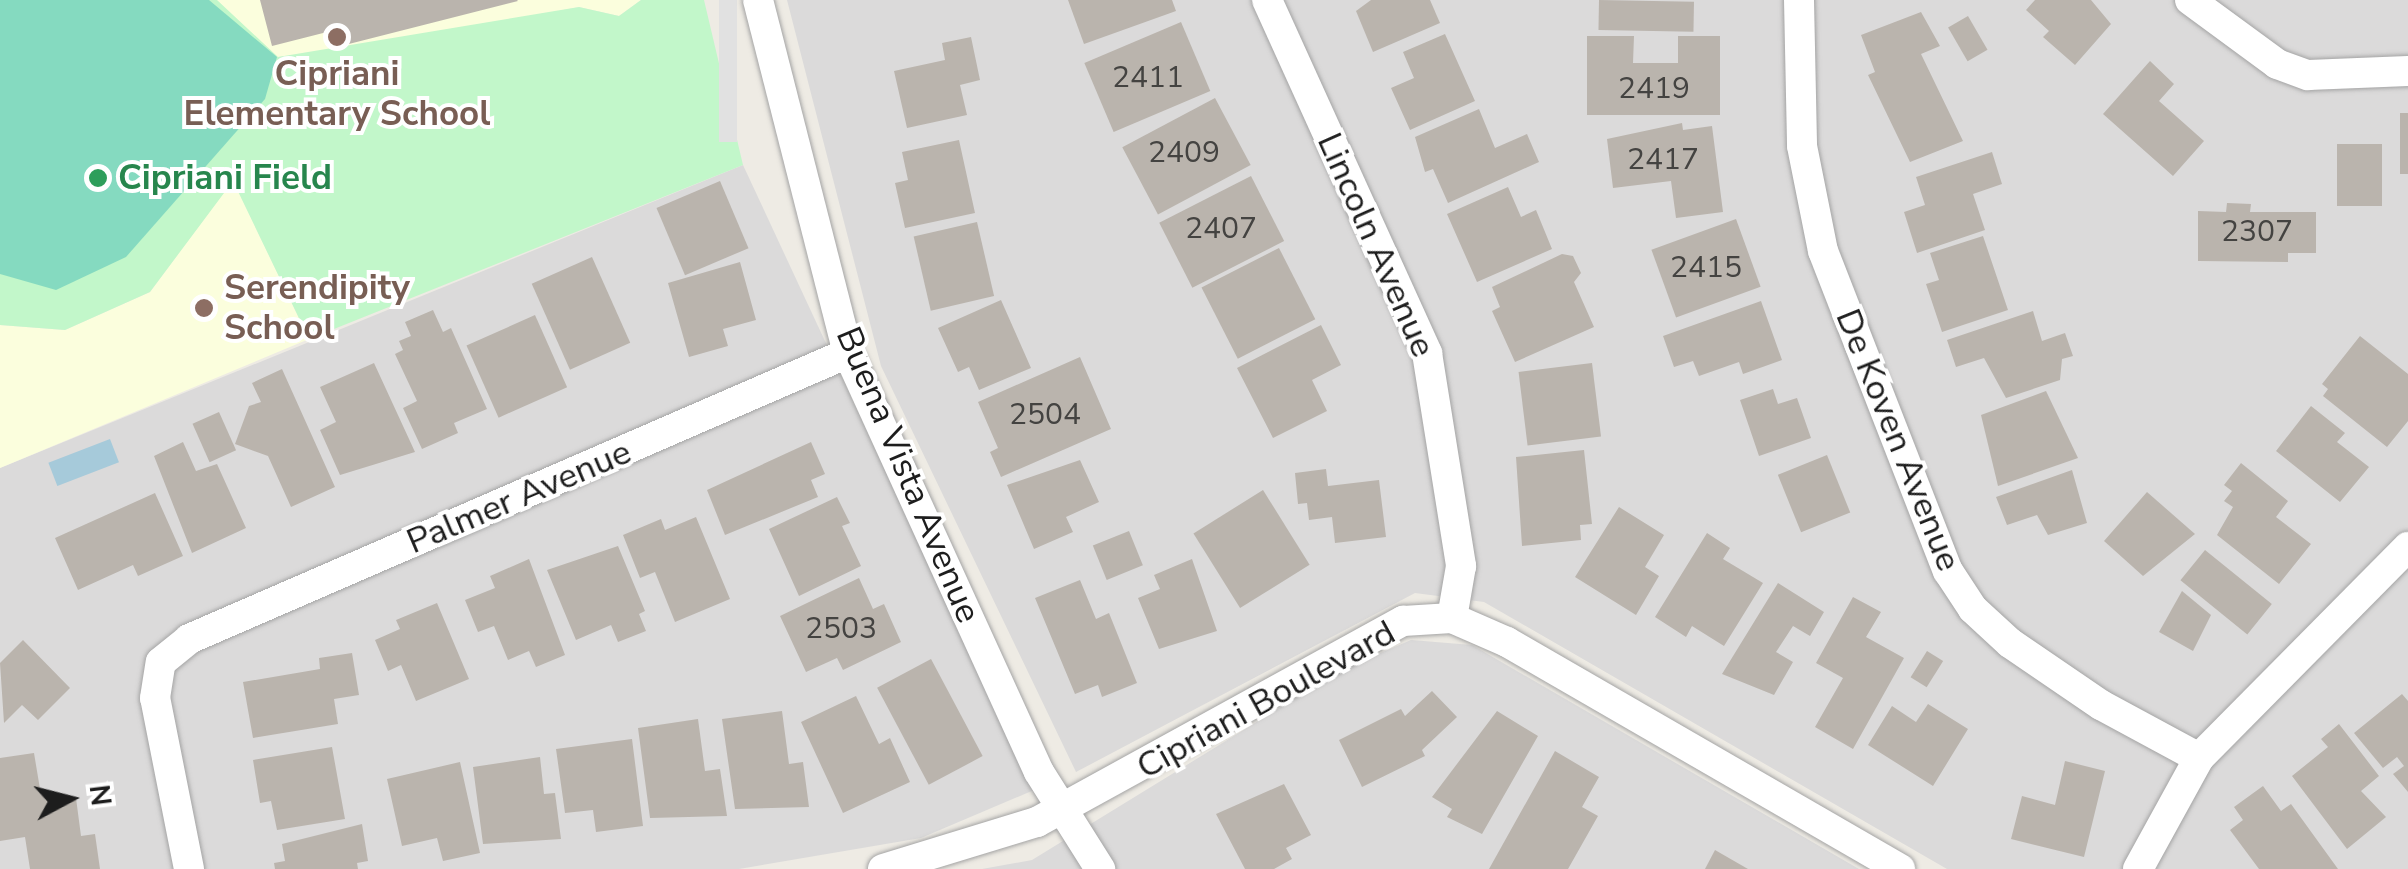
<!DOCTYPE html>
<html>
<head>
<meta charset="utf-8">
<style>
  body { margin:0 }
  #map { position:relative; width:2408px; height:869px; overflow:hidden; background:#eeebe4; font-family:"Nunito Sans",sans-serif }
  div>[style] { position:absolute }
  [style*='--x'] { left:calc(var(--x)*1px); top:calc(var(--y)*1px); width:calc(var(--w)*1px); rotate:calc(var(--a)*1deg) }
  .residential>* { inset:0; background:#dbdada }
  .education>* { inset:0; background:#fbfedd }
  .park>* { inset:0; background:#c2f7ca }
  .pitch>* { inset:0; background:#85dac0 }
  .parking>* { inset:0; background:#e1e1e1; transform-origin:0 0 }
  .water>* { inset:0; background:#a6cada; transform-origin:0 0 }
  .building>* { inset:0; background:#bab4ad; transform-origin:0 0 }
  .roads { filter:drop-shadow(0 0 2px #a4a4a4) drop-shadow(0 0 2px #a4a4a4) }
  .minor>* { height:30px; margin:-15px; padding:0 15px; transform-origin:15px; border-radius:15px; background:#fff }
  .dots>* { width:28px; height:28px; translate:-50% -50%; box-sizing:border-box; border:5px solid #fff; border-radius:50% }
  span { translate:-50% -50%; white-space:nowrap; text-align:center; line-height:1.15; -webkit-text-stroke:8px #fff; paint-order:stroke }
  .number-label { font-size:30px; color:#444341 }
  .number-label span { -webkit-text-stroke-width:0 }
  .education-label { font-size:35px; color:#785e54; font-weight:700 }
  .left { translate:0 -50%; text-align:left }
  .leisure-label { font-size:35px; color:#27864d; font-weight:700 }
  .street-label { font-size:35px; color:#1d1d1d }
  .north { position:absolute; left:20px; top:749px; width:100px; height:100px; -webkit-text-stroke:8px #fff; paint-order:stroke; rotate:83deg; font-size:28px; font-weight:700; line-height:40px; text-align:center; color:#1d1d1d }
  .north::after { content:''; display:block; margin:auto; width:35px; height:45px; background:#1d1d1d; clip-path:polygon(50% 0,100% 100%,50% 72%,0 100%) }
</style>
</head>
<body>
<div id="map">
  <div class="residential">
    <div style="clip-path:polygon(787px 0,2408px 0,2408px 869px,1947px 869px,1484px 602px,1415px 593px,1076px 772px,881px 366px)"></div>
    <div style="clip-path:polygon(743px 165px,1034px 790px,921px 838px,739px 869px,0 869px,0 468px)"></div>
    <div style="clip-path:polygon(1411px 640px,1472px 645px,1859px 869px,982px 869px,1032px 860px,1343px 669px)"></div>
  </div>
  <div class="education">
    <div style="clip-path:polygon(209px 0,641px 0,619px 16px,579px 7px,363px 49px,277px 57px)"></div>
    <div style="clip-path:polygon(233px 180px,309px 339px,0 468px,0 325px,65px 330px,150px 292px)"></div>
  </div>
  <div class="park">
    <div style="clip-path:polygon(0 0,217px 0,278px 57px,579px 7px,619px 16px,641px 0,704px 0,743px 165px,309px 339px,233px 181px,150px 292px,65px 330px,0 325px)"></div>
  </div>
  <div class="pitch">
    <div style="clip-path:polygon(0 0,209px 0,277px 57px,265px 99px,126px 257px,56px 290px,0 274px)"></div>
  </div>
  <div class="parking">
    <div style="left:719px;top:0;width:18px;height:142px"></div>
  </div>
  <div class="water">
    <div style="left:110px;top:439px;width:25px;height:66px;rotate:69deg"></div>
  </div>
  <div class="building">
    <div style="clip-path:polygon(260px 0,517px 0,518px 1px,337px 47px,331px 31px,272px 46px)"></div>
    <div style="clip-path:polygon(1068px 0,1172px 0,1176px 11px,1084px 44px)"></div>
    <div style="clip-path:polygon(1371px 0,1430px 0,1440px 23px,1373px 52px,1356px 11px)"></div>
    <div style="left:1599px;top:0;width:95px;height:30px;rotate:1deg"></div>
    <div style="clip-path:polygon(2035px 0,2091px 0,2111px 24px,2075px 65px,2043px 37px,2049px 31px,2026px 10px)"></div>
    <div style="clip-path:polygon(1921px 12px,1940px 46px,1921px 54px,1963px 141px,1910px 162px,1868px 75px,1875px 72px,1861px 35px)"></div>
    <div style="left:1968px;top:16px;width:39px;height:23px;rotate:60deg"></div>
    <div style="left:1181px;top:22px;width:75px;height:105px;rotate:67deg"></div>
    <div style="clip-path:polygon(1445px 34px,1475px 101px,1410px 130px,1391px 88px,1414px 78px,1403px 52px)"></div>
    <div style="clip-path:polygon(1587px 36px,1634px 36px,1633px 63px,1678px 63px,1678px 36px,1720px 36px,1720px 115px,1587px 115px)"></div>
    <div style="clip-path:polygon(971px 37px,980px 80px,960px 85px,967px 115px,907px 128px,894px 71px,945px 60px,942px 43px)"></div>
    <div style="clip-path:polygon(2150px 61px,2174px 84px,2159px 101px,2204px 141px,2173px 176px,2103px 114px)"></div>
    <div style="left:1215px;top:98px;width:76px;height:105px;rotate:62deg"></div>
    <div style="clip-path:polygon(1479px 109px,1495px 148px,1527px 134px,1539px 162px,1448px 203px,1433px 169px,1425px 172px,1415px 137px)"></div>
    <div style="left:2400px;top:113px;width:8px;height:61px"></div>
    <div style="clip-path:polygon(1682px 123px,1683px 130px,1712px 126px,1723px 212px,1676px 218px,1671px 181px,1613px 188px,1607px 139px)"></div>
    <div style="clip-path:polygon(959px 140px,975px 213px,905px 228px,895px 183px,908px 180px,902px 152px)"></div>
    <div style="left:2337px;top:144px;width:45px;height:62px"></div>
    <div style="clip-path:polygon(1992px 152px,2002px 184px,1973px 194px,1985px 230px,1917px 253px,1904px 212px,1925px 205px,1916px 177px)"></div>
    <div style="left:1251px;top:176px;width:73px;height:103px;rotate:63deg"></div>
    <div style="left:720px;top:181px;width:73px;height:69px;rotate:67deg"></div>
    <div style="clip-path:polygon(1508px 187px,1521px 217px,1536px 210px,1552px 249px,1477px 282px,1447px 214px)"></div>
    <div style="clip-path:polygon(2227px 203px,2251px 204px,2250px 212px,2316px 212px,2316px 253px,2288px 253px,2288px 262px,2198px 261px,2198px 211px,2226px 212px)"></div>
    <div style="left:1736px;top:219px;width:72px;height:90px;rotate:70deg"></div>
    <div style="left:977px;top:222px;width:76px;height:65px;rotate:77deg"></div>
    <div style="clip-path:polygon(1983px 236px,2008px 310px,1942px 332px,1926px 284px,1939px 280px,1930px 253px)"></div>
    <div style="left:1279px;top:248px;width:80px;height:87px;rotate:63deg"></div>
    <div style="clip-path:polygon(1562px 254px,1573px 256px,1581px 273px,1574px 282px,1594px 327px,1515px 362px,1492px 311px,1500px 307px,1492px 287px)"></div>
    <div style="left:592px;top:257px;width:94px;height:66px;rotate:66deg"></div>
    <div style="clip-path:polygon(740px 262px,756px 320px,723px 329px,728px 346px,689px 357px,668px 283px)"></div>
    <div style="clip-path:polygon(1001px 300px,1031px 368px,979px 390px,969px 367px,958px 372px,938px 328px)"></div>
    <div style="clip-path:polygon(1761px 301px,1782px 360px,1743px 374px,1739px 362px,1699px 376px,1693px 361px,1674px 367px,1663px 336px)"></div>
    <div style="clip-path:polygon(433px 310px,443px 332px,451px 328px,487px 409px,454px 423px,458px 433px,422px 449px,403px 408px,417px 401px,395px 354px,403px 350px,399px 341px,411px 336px,405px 322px)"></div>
    <div style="clip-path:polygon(2033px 311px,2042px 341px,2065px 333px,2073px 356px,2062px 359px,2060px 380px,2006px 398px,1984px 358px,1956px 367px,1947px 340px)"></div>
    <div style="left:535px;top:315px;width:79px;height:75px;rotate:66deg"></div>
    <div style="clip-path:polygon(1321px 325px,1341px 365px,1312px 380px,1327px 411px,1273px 438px,1237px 368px)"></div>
    <div style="clip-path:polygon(2360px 336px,2408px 374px,2408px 421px,2387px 447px,2323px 396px,2328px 389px,2322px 384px)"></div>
    <div style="clip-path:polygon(1080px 357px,1111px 429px,1001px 477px,990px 452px,998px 448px,978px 402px)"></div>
    <div style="clip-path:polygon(374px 363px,415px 452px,340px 475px,320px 430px,336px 422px,320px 387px)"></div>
    <div style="left:1592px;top:363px;width:74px;height:74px;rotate:83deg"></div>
    <div style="clip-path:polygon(282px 369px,335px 487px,291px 507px,268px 456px,235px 444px,249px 406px,261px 402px,252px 383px)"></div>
    <div style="clip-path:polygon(1773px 389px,1778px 404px,1797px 398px,1811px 438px,1759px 456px,1740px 400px)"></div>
    <div style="clip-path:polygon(2046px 391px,2078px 458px,1998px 486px,1981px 415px)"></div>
    <div style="clip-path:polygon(2311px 406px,2345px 433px,2337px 442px,2369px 467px,2340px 502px,2276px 451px)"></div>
    <div style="left:219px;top:412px;width:42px;height:29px;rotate:66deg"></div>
    <div style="clip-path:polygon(183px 442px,196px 471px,217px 464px,246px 528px,192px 553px,154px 456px)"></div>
    <div style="clip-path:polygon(811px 442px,825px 474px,811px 480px,818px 497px,725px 535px,707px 490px)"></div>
    <div style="clip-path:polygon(1584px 450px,1592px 524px,1580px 525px,1581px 540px,1522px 546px,1516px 457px)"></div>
    <div style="left:1827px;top:455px;width:62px;height:53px;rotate:68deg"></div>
    <div style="clip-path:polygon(1080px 460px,1099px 502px,1066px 517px,1073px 532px,1034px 549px,1007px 485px)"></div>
    <div style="clip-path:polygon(2241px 463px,2288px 501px,2276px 517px,2311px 544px,2279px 584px,2217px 535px,2233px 507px,2224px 501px,2232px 491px,2224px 485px)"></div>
    <div style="clip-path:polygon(1326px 469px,1328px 486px,1379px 480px,1386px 537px,1335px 543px,1332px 517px,1309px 520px,1307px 503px,1298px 504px,1295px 473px)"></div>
    <div style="clip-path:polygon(2072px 470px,2087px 523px,2048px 535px,2037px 515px,2007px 525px,1996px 497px)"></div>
    <div style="left:1263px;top:490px;width:88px;height:82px;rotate:58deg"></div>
    <div style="clip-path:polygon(2147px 492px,2195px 534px,2143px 576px,2104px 541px)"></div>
    <div style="clip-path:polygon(155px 493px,183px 556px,138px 576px,133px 565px,78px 590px,55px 538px)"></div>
    <div style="clip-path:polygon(837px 497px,850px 523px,842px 526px,861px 566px,799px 596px,769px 529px)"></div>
    <div style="clip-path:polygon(1619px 507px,1664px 535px,1645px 567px,1659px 576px,1636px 615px,1575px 577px)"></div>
    <div style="clip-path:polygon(696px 517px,730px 599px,675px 622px,655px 572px,640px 578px,623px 535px,661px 519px,665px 530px)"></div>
    <div style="left:1129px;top:531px;width:37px;height:39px;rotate:68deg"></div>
    <div style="clip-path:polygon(1707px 533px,1730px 548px,1723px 559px,1763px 583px,1724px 646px,1692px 626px,1686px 637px,1655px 617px)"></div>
    <div style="clip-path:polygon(618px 546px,645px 611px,639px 614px,646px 631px,618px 642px,611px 625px,576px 640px,547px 570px)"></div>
    <div style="left:2205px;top:550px;width:86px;height:39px;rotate:39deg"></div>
    <div style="clip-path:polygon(529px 559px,565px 655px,536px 667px,529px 651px,508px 660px,494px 626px,478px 632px,465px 600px,495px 588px,490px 576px)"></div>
    <div style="clip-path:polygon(1192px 559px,1217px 631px,1159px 649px,1138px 598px,1160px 589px,1154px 575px)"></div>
    <div style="clip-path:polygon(859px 578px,873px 609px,884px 604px,901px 642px,843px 670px,837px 658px,806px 672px,780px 616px)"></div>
    <div style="clip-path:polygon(1080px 580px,1096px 619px,1109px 613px,1137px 683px,1102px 697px,1098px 685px,1075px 694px,1035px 598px)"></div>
    <div style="clip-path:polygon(1778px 583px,1824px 612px,1810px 636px,1793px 626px,1776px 652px,1793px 662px,1774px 695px,1722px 674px)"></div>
    <div style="clip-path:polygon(2182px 591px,2211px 615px,2193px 651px,2159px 632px)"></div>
    <div style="clip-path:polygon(1853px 597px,1881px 612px,1866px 637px,1904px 658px,1853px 749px,1815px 727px,1843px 678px,1816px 663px)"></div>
    <div style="clip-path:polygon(437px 603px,469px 679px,416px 701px,401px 665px,388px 671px,375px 640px,400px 629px,396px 620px)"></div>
    <div style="clip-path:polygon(23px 640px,70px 688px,38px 720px,22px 705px,4px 723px,0 663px)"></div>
    <div style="left:1927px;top:651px;width:19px;height:31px;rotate:32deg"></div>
    <div style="clip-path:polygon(352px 653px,359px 695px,334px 699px,338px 724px,253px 738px,243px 682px,320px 669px,319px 658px)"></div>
    <div style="left:931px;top:659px;width:110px;height:61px;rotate:62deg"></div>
    <div style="clip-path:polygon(1432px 691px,1457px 717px,1422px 750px,1425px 756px,1362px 787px,1339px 740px,1401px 709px,1405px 716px)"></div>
    <div style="clip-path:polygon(2402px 694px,2408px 701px,2408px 792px,2393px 774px,2404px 766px,2397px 757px,2383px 768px,2354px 733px)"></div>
    <div style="clip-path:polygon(856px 696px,879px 744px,890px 738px,910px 782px,843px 813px,801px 722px)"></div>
    <div style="clip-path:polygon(1928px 704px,1968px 729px,1933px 786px,1868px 745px,1892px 706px,1916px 722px)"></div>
    <div style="clip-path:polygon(782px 711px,789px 764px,803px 762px,809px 807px,735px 809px,722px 719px)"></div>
    <div style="clip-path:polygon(1497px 711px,1538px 736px,1482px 834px,1447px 817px,1452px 809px,1432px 797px)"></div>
    <div style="clip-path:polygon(698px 719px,705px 771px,720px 769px,727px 816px,650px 818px,638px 728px)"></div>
    <div style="clip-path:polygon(2339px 724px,2379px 776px,2361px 791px,2386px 817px,2347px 849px,2292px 776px,2328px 747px,2321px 739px)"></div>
    <div style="clip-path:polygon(632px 739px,643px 826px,596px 832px,593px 810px,565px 813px,556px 749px)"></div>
    <div style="clip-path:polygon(332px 747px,345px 819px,277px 830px,271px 801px,260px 803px,253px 760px)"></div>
    <div style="clip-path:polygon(1555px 751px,1599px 777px,1582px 807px,1598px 816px,1568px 869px,1489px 869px)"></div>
    <div style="clip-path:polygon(34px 753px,41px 795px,76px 798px,81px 836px,95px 834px,100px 869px,30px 869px,25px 837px,0 841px,0 758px)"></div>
    <div style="clip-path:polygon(540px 757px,544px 794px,555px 793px,561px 839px,483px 844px,473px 767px)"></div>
    <div style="clip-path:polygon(2065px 761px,2105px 771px,2084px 857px,2011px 839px,2022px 796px,2055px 805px)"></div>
    <div style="clip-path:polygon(460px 762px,480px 853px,443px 861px,437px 838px,402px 846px,387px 779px)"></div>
    <div style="clip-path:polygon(1284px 784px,1311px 835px,1286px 848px,1292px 859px,1274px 869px,1245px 869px,1216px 814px)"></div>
    <div style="clip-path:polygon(2263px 786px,2281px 811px,2291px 804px,2338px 869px,2259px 869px,2230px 830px,2243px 820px,2234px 807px)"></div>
    <div style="clip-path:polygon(362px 824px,368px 861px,357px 863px,358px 869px,275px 869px,274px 863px,285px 861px,282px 844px)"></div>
    <div style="clip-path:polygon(1715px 850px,1748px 869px,1705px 869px)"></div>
  </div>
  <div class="roads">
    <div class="minor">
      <div style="--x:758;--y:0;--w:364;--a:75.7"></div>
      <div style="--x:848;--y:353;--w:460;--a:65.5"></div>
      <div style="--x:1039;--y:772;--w:115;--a:57.8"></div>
      <div style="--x:1267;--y:0;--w:388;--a:65.6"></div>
      <div style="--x:1427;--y:353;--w:216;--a:80.9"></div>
      <div style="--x:1461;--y:566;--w:53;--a:99.8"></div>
      <div style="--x:1799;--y:0;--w:146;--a:88.8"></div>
      <div style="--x:1802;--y:146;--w:107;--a:78.7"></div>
      <div style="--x:1823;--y:251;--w:344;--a:68.7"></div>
      <div style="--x:1948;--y:571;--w:45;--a:56.7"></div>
      <div style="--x:1973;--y:609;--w:50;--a:42.6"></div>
      <div style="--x:2010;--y:643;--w:110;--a:34.3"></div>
      <div style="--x:2101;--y:705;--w:111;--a:28.4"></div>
      <div style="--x:2190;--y:0;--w:108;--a:36.3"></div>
      <div style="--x:2277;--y:64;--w:33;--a:20"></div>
      <div style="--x:2308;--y:75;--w:100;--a:-2.3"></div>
      <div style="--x:189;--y:869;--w:174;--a:-101.2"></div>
      <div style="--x:155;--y:698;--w:36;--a:-81"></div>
      <div style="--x:161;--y:662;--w:36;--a:-39"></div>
      <div style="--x:189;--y:639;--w:718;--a:-23.46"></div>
      <div style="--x:883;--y:869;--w:161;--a:-17"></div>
      <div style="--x:1037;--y:822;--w:418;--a:-28.8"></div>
      <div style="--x:1403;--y:621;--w:49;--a:-3.5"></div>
      <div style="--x:1452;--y:618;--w:60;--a:23.6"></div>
      <div style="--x:1507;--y:642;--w:454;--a:30"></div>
      <div style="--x:2138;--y:869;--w:127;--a:-61.2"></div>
      <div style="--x:2199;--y:758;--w:297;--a:-45.3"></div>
    </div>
  </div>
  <div class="dots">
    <div style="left:337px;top:37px;background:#8d6e63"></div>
    <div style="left:98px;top:178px;background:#2e9e5b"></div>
    <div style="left:204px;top:308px;background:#8d6e63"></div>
  </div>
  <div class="number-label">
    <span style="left:1148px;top:78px">2411</span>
    <span style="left:1654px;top:89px">2419</span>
    <span style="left:1184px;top:153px">2409</span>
    <span style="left:1663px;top:160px">2417</span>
    <span style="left:1221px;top:229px">2407</span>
    <span style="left:2257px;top:232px">2307</span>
    <span style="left:1706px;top:268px">2415</span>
    <span style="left:1045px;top:415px">2504</span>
    <span style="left:841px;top:629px">2503</span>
  </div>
  <div class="education-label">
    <span style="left:337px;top:94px">Cipriani<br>Elementary School</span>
    <span class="left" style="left:224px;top:308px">Serendipity<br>School</span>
  </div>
  <div class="leisure-label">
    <span class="left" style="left:118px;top:178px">Cipriani Field</span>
  </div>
  <div class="street-label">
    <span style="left:1376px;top:245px;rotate:66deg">Lincoln Avenue</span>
    <span style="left:1898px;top:440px;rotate:68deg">De Koven Avenue</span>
    <span style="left:908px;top:475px;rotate:67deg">Buena Vista Avenue</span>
    <span style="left:519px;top:497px;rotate:-23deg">Palmer Avenue</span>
    <span style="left:1266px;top:700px;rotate:-29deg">Cipriani Boulevard</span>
  </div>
  <div class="north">N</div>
</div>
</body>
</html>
